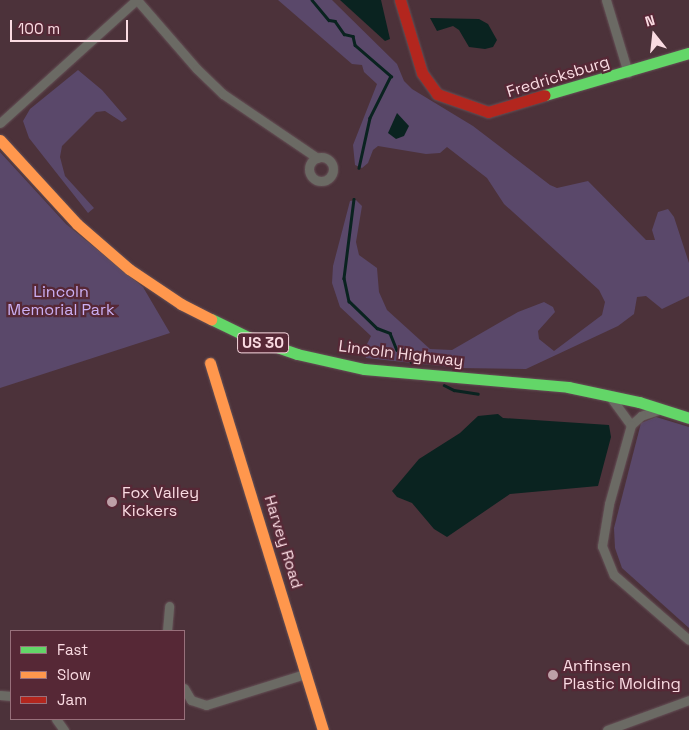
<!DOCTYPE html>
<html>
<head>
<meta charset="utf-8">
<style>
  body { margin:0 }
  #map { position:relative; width:689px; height:730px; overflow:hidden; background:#4c323a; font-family:"Space Grotesk",sans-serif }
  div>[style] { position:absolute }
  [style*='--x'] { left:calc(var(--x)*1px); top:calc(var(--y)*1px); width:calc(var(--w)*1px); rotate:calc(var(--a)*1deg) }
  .green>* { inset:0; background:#5a486a }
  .water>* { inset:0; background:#0a2320 }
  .stream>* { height:2.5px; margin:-1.25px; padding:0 1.25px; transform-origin:1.25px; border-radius:1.25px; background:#0a2320 }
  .roads { filter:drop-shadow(0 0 1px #655056) drop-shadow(0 0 1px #655056) }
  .street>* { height:9px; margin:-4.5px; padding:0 4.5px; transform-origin:4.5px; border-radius:4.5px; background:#6b6a64 }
  .street>.ring { margin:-4.5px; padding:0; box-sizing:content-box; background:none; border:9px solid #6b6a64; border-radius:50% }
  .fast>* { height:11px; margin:-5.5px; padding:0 5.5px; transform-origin:5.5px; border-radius:5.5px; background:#63d668 }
  .slow>* { height:11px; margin:-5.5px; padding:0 5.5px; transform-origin:5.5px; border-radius:5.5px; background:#ff974d }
  .jam>* { height:11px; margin:-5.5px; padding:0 5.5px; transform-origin:5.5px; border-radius:5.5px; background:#b3261e }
  .dots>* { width:14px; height:14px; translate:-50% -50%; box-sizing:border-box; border:2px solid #562836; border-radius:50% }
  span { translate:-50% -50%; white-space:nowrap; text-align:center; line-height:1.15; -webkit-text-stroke:4.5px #562836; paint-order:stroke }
  .shield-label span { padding:1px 4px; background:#562836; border:1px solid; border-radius:4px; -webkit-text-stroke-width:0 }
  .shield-label { font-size:15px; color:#fadbe2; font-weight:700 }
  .street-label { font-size:16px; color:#fadbe2 }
  .park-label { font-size:16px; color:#cbaff3 }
  .poi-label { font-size:16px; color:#fadbe2 }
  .left { translate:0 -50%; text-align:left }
  .legend { position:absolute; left:10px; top:630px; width:175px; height:90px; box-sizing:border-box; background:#562836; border:1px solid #98707b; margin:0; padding:6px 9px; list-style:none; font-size:15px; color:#fadbe2 }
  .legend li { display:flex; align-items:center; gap:10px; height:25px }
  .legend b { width:25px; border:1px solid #98707b }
  .north { position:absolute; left:629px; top:10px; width:50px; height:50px; -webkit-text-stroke:4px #562836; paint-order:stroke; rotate:344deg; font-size:14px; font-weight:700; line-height:20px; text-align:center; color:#fadbe2 }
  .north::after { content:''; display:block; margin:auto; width:18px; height:22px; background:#fadbe2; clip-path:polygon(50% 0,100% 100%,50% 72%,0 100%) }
  .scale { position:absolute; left:10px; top:20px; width:118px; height:22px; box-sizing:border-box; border:2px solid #fadbe2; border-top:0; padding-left:6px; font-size:15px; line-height:18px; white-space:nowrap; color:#fadbe2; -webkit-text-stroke:4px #562836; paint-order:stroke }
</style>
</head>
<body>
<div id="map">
  <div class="green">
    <div style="clip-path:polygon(278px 0,332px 0,397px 64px,404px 81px,412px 89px,473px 126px,550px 185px,557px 188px,588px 181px,646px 240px,655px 240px,652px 230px,658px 212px,668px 209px,674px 217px,689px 263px,689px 296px,662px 309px,646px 296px,637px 297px,634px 314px,618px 326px,526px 369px,460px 368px,366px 358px,364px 350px,371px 336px,340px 307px,332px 283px,333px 266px,350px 201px,356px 200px,362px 206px,356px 242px,359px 255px,377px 268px,379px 292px,387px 310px,430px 349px,452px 350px,518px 312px,544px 302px,553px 307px,555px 312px,538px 331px,539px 339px,554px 351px,602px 315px,605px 302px,599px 290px,504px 204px,487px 178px,447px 147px,440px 153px,426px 154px,378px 146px,373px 150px,368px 163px,362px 168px,355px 165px,353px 145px,377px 84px,364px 72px,362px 65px,352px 64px)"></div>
    <div style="clip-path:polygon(78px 70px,102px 90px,127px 119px,122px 122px,105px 111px,96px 112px,62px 146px,60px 157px,65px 176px,94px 208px,88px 213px,29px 138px,23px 121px,30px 109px)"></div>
    <div style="clip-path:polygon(0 152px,66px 224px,143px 287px,170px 333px,0 388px)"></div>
    <div style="clip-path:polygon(656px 417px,689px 427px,689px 628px,622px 568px,615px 548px,614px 528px,641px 423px)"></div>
  </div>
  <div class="water">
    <div style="clip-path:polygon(340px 0,381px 0,390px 39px,385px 41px)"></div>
    <div style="clip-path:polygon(430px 18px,479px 19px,488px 24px,497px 40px,493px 47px,485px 49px,469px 47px,459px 30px,453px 26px,437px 31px)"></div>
    <div style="clip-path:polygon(397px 113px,409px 126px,404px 136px,396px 139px,388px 133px)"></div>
    <div style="clip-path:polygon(498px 414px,503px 418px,609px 425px,611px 437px,598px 486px,510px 494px,447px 537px,434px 529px,412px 503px,397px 497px,392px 491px,419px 459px,460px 433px,478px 416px)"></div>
  </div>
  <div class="stream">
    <div style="--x:312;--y:0;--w:26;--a:50"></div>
    <div style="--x:329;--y:20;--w:6;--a:9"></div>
    <div style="--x:335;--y:21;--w:16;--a:55"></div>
    <div style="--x:344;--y:34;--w:9;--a:13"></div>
    <div style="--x:353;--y:36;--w:9;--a:77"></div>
    <div style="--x:355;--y:45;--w:48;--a:40.7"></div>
    <div style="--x:391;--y:76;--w:47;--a:116.6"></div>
    <div style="--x:370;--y:118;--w:51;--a:102.4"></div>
    <div style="--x:354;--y:199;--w:80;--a:97.2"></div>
    <div style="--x:344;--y:278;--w:24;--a:78"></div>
    <div style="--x:349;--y:301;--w:39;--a:44"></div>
    <div style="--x:377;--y:328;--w:14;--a:21"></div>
    <div style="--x:390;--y:333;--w:18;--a:68"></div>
    <div style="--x:397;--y:350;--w:6;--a:0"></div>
    <div style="--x:403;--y:350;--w:16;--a:55"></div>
    <div style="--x:444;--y:385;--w:11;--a:27"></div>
    <div style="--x:454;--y:390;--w:24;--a:9"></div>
  </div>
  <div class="roads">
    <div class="street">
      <div style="--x:137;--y:0;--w:91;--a:49"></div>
      <div style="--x:197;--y:69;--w:36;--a:44"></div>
      <div style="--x:223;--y:94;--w:114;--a:34.2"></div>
      <div style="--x:606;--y:0;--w:76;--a:73.2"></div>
      <div style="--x:0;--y:123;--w:183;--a:-42.1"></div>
      <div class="ring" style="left:309px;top:157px;width:15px;height:15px"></div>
      <div style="--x:609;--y:395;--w:37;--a:54"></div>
      <div style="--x:661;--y:409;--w:21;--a:161"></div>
      <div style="--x:641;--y:416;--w:13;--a:138"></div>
      <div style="--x:631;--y:425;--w:82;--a:105.6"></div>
      <div style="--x:609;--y:504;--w:43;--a:99.5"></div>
      <div style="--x:602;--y:546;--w:31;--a:68"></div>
      <div style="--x:614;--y:575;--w:99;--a:40.9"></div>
      <div style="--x:167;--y:631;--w:25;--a:-85"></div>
      <div style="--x:184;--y:688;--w:14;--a:60"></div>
      <div style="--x:191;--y:700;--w:16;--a:18"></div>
      <div style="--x:206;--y:705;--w:104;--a:-17.4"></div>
      <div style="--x:0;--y:695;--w:11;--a:5"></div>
      <div style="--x:56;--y:719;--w:14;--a:54"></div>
      <div style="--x:607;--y:730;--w:87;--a:-20.1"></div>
    </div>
    <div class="fast">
      <div style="--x:545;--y:95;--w:150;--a:-16.3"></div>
      <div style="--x:211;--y:319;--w:41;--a:25.9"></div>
      <div style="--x:248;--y:337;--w:52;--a:19.1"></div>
      <div style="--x:297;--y:354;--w:69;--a:12.6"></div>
      <div style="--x:364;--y:369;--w:205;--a:5"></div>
      <div style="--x:568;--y:387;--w:73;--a:11.9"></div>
      <div style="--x:639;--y:402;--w:52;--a:17.7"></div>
    </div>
    <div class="slow">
      <div style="--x:0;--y:140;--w:114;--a:47.5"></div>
      <div style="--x:77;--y:224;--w:69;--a:40.9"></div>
      <div style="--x:129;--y:269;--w:63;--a:33.9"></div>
      <div style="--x:181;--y:304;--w:34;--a:27"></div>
      <div style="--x:210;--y:363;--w:384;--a:72.9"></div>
    </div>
    <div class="jam">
      <div style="--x:400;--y:0;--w:76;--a:73.2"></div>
      <div style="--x:422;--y:73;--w:26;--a:54"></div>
      <div style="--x:437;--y:94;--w:54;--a:19.4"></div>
      <div style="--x:488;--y:112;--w:59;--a:-16.6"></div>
    </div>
  </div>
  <div class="dots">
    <div style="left:112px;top:502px;background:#bda0a7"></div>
    <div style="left:553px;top:675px;background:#bda0a7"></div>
  </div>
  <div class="shield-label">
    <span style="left:263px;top:343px">US 30</span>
  </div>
  <div class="street-label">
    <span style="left:558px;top:77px;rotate:-17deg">Fredricksburg</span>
    <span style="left:401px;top:354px;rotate:7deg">Lincoln Highway</span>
    <span style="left:283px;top:542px;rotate:73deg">Harvey Road</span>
  </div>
  <div class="park-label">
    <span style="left:61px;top:301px">Lincoln<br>Memorial Park</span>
  </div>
  <div class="poi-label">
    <span class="left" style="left:122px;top:502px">Fox Valley<br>Kickers</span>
    <span class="left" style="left:563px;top:675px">Anfinsen<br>Plastic Molding</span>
  </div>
  <ul class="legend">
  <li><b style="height:6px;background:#63d668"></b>Fast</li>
  <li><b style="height:6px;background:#ff974d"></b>Slow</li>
  <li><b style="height:6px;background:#b3261e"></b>Jam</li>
  </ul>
  <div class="north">N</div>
  <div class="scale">100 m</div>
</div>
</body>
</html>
